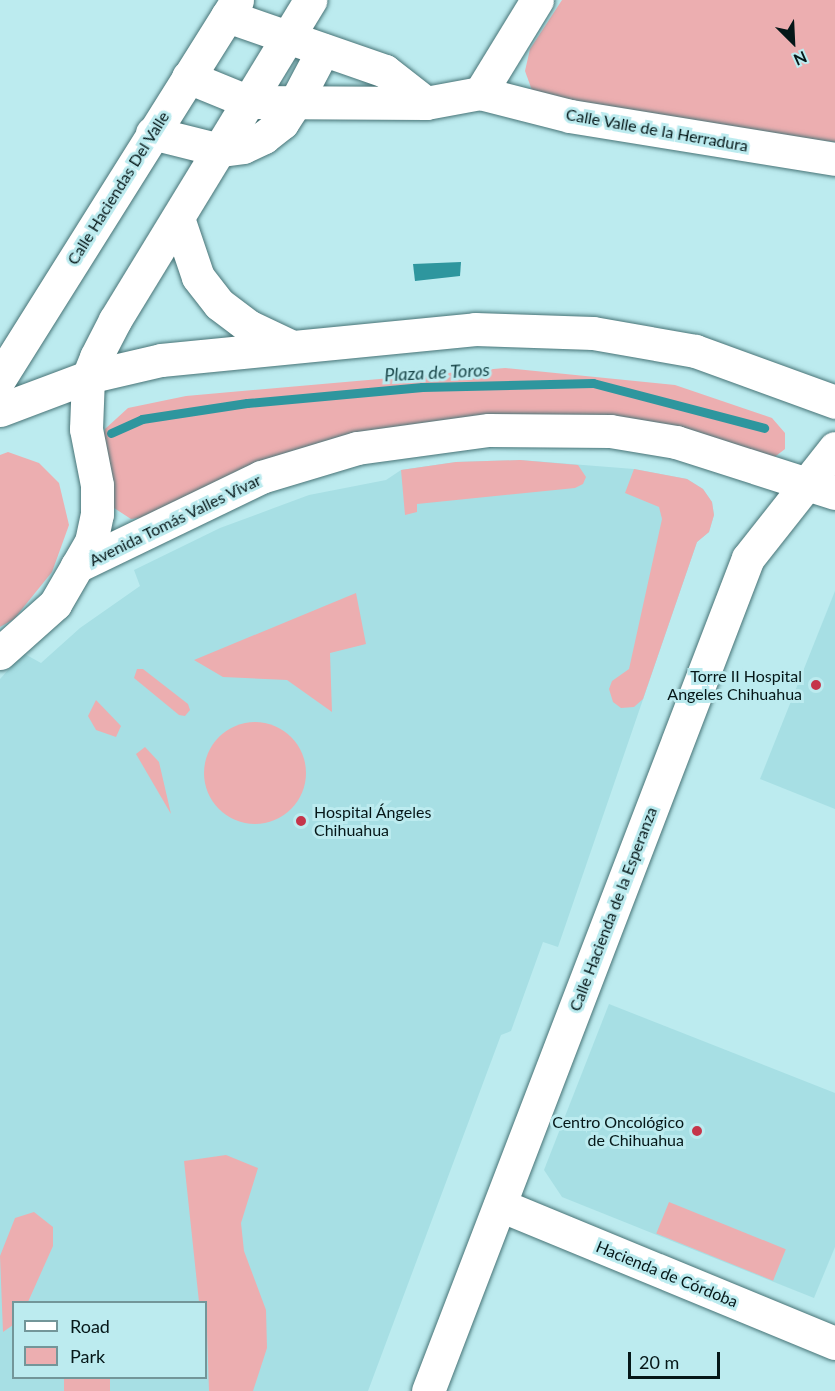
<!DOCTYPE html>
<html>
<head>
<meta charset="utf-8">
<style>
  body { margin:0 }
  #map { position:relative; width:835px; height:1391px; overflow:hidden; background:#bcebef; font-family:Lato,sans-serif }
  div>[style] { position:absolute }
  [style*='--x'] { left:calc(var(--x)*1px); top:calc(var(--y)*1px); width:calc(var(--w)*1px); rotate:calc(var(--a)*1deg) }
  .built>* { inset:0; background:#a7dfe4 }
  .green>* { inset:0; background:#ecaeb0; transform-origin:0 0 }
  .round { border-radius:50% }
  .water>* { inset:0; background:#2e969e }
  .stream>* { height:9px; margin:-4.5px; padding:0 4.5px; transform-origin:4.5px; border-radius:4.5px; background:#2e969e }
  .roads { filter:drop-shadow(0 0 2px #477376) drop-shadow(0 0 2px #477376) }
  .minor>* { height:33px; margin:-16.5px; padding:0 16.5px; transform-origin:16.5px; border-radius:16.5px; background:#fff }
  .major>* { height:33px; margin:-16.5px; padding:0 16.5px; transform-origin:16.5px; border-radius:16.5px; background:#fff }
  .dots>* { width:16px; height:16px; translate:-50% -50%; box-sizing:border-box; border:3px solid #bcebef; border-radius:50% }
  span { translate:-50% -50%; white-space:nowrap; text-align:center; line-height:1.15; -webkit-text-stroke:6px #bcebef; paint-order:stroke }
  .street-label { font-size:16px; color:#051718 }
  .poi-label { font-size:16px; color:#051718 }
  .right { translate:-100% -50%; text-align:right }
  .left { translate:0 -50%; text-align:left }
  .water-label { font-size:18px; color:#1a474a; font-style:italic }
  .legend { position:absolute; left:12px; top:1301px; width:195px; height:78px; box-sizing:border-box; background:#bcebef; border:2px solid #739699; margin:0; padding:8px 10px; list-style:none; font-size:18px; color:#051718 }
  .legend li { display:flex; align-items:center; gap:12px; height:30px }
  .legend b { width:30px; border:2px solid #739699 }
  .north { position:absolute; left:763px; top:12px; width:60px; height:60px; -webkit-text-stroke:4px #bcebef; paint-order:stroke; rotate:156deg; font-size:16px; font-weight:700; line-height:24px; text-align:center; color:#051718 }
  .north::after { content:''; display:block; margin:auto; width:21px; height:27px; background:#051718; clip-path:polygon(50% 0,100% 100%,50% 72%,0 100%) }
  .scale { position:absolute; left:628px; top:1352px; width:92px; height:27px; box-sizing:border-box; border:3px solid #051718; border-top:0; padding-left:8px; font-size:18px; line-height:21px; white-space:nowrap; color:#051718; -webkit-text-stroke:4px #bcebef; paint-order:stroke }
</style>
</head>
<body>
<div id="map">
  <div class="built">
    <div style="clip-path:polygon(evenodd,520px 460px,634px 469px,687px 479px,703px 489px,712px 502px,714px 515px,709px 532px,697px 542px,558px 947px,543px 942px,511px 1031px,501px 1035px,368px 1391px,0 1391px,0 679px,23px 653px,41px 663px,80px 628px,140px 586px,134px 570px,220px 528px,309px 495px,386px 480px,401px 470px,456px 462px,520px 460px,14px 1302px,206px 1302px,206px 1378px,14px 1378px,14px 1302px)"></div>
    <div style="clip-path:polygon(835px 591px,835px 809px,760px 779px)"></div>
    <div style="clip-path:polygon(609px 1004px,835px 1093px,835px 1247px,814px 1298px,562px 1197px,544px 1170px)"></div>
  </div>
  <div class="green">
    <div style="clip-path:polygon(562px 0,835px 0,835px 142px,747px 132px,533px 93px,525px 71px,530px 49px)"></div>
    <div style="clip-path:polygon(505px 368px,675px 385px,772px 418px,785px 433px,785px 449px,772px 459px,488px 423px,157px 516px,131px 519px,111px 506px,99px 457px,105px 429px,128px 408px,186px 396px)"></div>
    <div style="clip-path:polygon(8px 452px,39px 463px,59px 483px,69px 525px,52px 572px,14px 619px,0 627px,0 455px)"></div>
    <div style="clip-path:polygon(520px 460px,578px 465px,586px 477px,583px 484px,575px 488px,417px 504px,417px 512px,405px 515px,401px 470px,456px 462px)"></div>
    <div style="clip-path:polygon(634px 469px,687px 479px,703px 489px,712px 502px,714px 515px,709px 532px,697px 542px,643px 699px,634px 707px,621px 708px,613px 702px,609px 689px,612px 681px,629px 669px,662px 519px,659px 507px,625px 493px)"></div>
    <div style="clip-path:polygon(356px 593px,366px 644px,330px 653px,332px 712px,287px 680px,223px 677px,194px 660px)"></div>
    <div style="clip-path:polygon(137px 669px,143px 669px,188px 704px,190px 710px,185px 716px,179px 715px,134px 678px)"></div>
    <div style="clip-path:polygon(96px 700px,121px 726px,116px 737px,96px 730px,88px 716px)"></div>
    <div class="round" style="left:204px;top:722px;width:102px;height:102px"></div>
    <div style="clip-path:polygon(145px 747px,159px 762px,171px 814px,136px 754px)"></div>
    <div style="clip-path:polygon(226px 1155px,258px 1168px,241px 1223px,244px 1251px,266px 1310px,267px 1348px,253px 1391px,209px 1391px,206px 1302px,199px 1302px,184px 1161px)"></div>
    <div style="left:669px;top:1202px;width:126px;height:34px;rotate:22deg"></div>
    <div style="clip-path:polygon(34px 1212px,53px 1227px,53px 1246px,28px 1302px,14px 1302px,13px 1325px,3px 1332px,0 1256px,15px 1218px)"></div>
    <div style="left:64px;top:1378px;width:46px;height:13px"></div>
  </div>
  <div class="water">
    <div style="clip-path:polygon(461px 262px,460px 276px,415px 281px,413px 264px)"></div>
  </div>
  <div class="stream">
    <div style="--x:111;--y:433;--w:34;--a:-24"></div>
    <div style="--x:142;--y:419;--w:106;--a:-8.7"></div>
    <div style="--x:247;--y:403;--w:176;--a:-5.2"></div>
    <div style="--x:422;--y:387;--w:171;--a:-1.3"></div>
    <div style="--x:593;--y:383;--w:177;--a:14.7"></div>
  </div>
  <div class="roads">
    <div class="minor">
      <div style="--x:227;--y:16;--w:167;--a:19.2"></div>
      <div style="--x:385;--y:71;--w:52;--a:38"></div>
      <div style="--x:188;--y:77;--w:66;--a:22.3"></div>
      <div style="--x:249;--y:102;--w:177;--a:0.3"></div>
      <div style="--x:426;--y:103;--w:55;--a:-10.5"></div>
      <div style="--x:480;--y:93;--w:93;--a:14.3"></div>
      <div style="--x:570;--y:116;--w:268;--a:9.2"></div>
      <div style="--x:480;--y:93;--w:109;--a:-58.5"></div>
      <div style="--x:295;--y:103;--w:60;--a:-62.2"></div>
      <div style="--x:500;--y:1205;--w:362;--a:22.4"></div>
      <div style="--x:428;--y:1391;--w:892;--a:-68.99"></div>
      <div style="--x:748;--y:558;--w:140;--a:-51.7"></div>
    </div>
    <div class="major">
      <div style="--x:152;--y:133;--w:70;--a:14"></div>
      <div style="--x:220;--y:150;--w:23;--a:-7"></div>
      <div style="--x:243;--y:147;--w:23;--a:-25"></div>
      <div style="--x:264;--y:137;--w:23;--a:-38"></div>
      <div style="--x:282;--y:123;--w:24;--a:-57"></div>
      <div style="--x:178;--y:218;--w:62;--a:71.3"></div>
      <div style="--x:198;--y:277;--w:34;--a:52"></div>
      <div style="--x:219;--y:304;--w:39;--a:37"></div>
      <div style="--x:250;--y:327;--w:42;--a:25.3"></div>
      <div style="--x:0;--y:378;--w:446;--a:-57.9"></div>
      <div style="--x:0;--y:410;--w:94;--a:-20.6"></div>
      <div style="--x:88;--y:377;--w:75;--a:-13.1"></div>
      <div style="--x:161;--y:360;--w:316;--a:-5.6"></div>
      <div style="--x:475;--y:329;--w:118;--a:1.9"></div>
      <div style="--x:593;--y:333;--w:104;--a:10"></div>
      <div style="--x:695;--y:351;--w:149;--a:20"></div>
      <div style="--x:77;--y:566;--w:28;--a:-60"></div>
      <div style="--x:91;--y:542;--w:29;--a:-78"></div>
      <div style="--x:97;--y:514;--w:29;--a:-90"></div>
      <div style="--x:97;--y:485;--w:57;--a:-101.1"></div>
      <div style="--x:86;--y:429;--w:52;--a:-87.8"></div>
      <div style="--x:88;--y:377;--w:22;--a:-68"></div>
      <div style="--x:96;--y:357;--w:42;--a:-62.8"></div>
      <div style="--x:115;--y:320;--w:375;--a:-58.6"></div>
      <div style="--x:0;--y:653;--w:74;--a:-41.7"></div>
      <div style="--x:55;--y:604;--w:44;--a:-59.9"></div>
      <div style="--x:77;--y:566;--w:204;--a:-25.8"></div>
      <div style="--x:261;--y:477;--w:100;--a:-16.8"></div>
      <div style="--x:357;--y:448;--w:133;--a:-7.8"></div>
      <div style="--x:489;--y:430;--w:121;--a:0.5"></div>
      <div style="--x:610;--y:431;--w:67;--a:9.5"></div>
      <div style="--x:676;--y:442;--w:167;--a:17.8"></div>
    </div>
  </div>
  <div class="dots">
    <div style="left:816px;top:685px;background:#c5354a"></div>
    <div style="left:301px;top:821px;background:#c5354a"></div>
    <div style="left:697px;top:1131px;background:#c5354a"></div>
  </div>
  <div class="street-label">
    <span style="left:657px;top:130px;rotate:10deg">Calle Valle de la Herradura</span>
    <span style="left:118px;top:188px;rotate:-58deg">Calle Haciendas Del Valle</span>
    <span style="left:175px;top:520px;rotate:-26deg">Avenida Tomás Valles Vivar</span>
    <span style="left:613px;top:909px;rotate:-69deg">Calle Hacienda de la Esperanza</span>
    <span style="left:667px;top:1274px;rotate:22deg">Hacienda de Córdoba</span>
  </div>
  <div class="poi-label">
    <span class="right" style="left:802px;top:685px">Torre II Hospital<br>Angeles Chihuahua</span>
    <span class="left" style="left:314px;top:821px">Hospital Ángeles<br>Chihuahua</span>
    <span class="right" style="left:684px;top:1131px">Centro Oncológico<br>de Chihuahua</span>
  </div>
  <div class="water-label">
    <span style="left:437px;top:372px;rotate:-3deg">Plaza de Toros</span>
  </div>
  <ul class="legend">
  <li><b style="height:8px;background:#fff"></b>Road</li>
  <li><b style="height:16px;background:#ecaeb0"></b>Park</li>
  </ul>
  <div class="north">N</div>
  <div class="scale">20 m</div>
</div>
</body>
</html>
